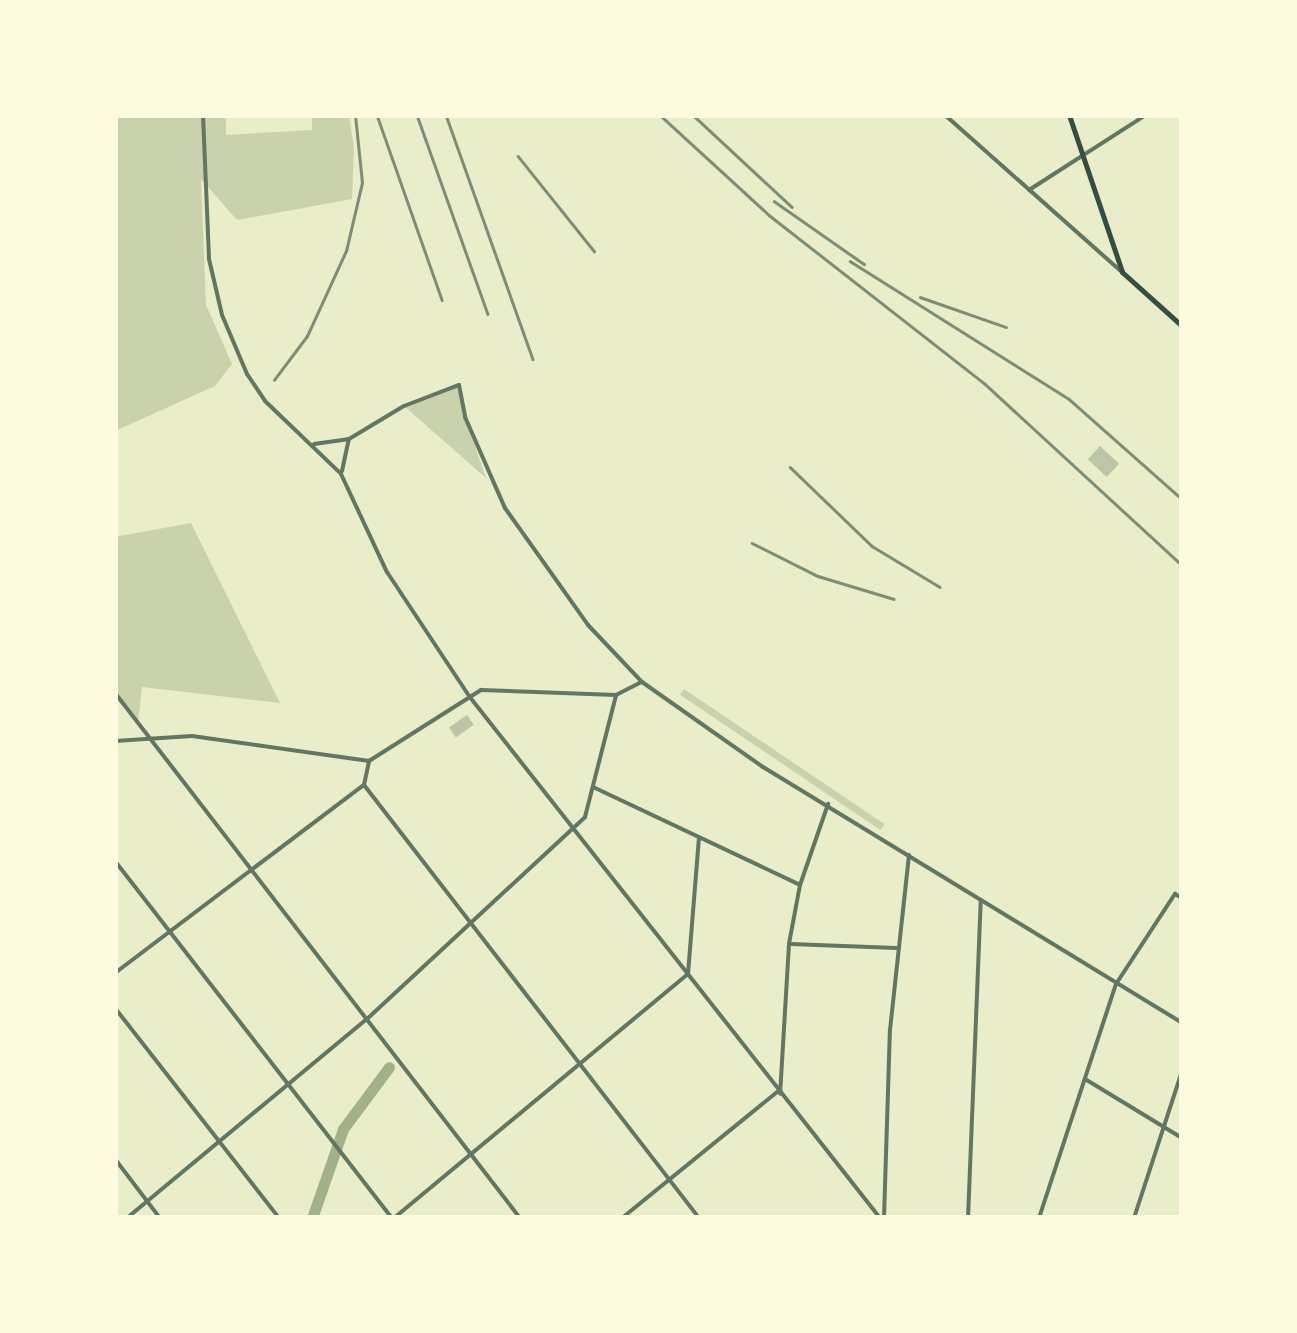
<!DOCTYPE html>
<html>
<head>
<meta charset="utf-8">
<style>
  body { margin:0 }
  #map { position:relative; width:1297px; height:1333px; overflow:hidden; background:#e9edc9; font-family:Lato,sans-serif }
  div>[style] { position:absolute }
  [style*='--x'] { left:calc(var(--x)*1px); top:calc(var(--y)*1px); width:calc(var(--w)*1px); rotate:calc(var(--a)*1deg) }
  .green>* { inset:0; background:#cad2ad; transform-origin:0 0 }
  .river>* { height:11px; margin:-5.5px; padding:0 5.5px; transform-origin:5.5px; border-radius:5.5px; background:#a3b18a }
  .building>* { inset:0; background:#bcc5a7; transform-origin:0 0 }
  .minor>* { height:4px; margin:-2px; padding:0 2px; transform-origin:2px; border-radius:2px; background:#617663 }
  .secondary>* { height:5px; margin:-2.5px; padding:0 2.5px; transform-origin:2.5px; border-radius:2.5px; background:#344e41 }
  .rail>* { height:2.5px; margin:-1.25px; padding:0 1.25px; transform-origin:1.25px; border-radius:1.25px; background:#7c8e77 }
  span { translate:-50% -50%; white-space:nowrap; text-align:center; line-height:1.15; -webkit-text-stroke:8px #fefae0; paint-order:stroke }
  .frame { position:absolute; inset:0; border:118px solid #fefae0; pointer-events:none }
</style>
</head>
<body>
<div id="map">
  <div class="green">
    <div style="clip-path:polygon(115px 115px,226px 115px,226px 135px,312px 130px,312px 115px,349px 115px,354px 148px,352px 199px,237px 220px,201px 179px,206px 305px,232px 364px,215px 386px,115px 431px)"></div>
    <div style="clip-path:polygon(459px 385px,465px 417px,486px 478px,404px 406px)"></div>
    <div style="clip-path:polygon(191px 523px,280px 703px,142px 687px,138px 723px,115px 693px,115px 537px)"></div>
    <div style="left:684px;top:689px;width:242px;height:7px;rotate:34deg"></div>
  </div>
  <div class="river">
    <div style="--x:312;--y:1218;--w:94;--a:-70.8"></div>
    <div style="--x:343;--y:1129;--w:77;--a:-53.4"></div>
  </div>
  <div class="building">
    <div style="left:1100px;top:446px;width:26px;height:18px;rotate:43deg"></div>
    <div style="left:467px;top:715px;width:12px;height:22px;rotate:55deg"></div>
  </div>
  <div class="minor">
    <div style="--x:203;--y:115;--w:144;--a:87.6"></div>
    <div style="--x:209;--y:259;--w:57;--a:76.9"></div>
    <div style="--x:222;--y:315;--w:64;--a:67"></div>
    <div style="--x:247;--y:374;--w:32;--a:56"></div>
    <div style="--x:265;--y:401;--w:105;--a:43.8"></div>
    <div style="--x:341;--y:474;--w:108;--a:64.9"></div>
    <div style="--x:387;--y:572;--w:149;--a:56.5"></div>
    <div style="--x:469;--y:696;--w:664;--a:51.78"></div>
    <div style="--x:945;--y:115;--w:235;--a:41.6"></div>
    <div style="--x:1029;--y:190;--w:139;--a:-32.7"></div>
    <div style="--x:314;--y:444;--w:34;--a:-8"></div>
    <div style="--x:342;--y:471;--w:33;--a:-78"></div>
    <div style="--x:349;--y:439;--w:64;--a:-31"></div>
    <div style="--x:404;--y:406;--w:59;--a:-20.9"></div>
    <div style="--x:459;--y:385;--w:33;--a:79"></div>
    <div style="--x:465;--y:417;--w:99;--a:66.3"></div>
    <div style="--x:505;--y:508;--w:143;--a:54.6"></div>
    <div style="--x:588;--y:625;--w:79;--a:46.5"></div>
    <div style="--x:642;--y:682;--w:148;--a:35.1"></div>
    <div style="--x:763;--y:767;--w:491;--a:31.4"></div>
    <div style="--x:115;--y:693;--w:663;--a:52.35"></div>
    <div style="--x:115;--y:741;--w:77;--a:-3.7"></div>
    <div style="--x:192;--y:736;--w:179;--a:8"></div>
    <div style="--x:369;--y:761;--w:133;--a:-32.4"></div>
    <div style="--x:481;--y:690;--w:135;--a:2.1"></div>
    <div style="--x:616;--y:695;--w:29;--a:-27"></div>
    <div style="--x:364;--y:785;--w:547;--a:52.27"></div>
    <div style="--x:593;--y:787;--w:229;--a:25.3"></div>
    <div style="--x:800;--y:885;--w:60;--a:100.6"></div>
    <div style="--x:789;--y:944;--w:150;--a:93.4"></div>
    <div style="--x:115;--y:861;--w:452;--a:52.2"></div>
    <div style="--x:800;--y:885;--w:86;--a:-70.9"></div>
    <div style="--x:791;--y:944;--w:105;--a:2.2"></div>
    <div style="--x:115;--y:973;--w:312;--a:-37.1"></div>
    <div style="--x:364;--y:785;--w:25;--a:-78"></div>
    <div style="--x:115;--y:1008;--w:266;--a:52"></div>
    <div style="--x:1085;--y:1079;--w:114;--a:31.3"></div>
    <div style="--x:115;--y:1159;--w:74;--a:52.7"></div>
    <div style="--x:127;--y:1218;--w:312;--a:-39.7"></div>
    <div style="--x:367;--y:1019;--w:297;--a:-42.8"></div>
    <div style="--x:585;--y:817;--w:126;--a:-75.7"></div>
    <div style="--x:394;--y:1218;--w:382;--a:-39.7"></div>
    <div style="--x:688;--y:974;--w:137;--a:-85.4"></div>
    <div style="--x:622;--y:1218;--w:201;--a:-39.1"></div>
    <div style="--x:884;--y:1218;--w:188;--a:-88.2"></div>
    <div style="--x:890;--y:1030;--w:176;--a:-83.8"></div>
    <div style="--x:968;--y:1218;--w:317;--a:-87.7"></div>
    <div style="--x:1039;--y:1218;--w:246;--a:-71.8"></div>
    <div style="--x:1116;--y:984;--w:108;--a:-56.8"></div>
    <div style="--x:1175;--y:894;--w:8;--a:30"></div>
    <div style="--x:1134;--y:1218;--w:155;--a:-71.9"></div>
  </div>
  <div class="secondary">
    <div style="--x:1069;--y:115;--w:166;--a:71.3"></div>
    <div style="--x:1122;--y:272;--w:81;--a:42"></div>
  </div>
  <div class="rail">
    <div style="--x:377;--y:115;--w:196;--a:70.6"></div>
    <div style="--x:417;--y:115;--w:211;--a:70.4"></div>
    <div style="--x:446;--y:115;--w:259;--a:70.4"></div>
    <div style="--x:660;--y:115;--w:148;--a:42.5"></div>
    <div style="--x:769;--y:215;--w:273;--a:38"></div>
    <div style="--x:984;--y:383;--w:269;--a:42.6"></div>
    <div style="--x:693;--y:115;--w:135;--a:42.9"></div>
    <div style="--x:518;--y:156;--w:122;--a:51.3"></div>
    <div style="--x:774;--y:201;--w:110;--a:35"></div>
    <div style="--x:850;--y:261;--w:259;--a:32.2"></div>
    <div style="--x:1069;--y:399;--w:151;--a:41.5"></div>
    <div style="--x:920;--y:297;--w:91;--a:19.2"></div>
    <div style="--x:274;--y:380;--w:55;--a:-53.1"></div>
    <div style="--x:307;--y:336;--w:94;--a:-65.4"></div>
    <div style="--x:346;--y:251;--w:70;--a:-76.8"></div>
    <div style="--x:362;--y:183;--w:68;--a:-95.9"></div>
    <div style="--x:790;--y:467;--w:114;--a:43.9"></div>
    <div style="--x:872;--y:546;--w:79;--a:31.1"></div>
    <div style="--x:752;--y:543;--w:74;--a:26.6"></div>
    <div style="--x:818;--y:576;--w:79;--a:16.8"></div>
  </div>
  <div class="frame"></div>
</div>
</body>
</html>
